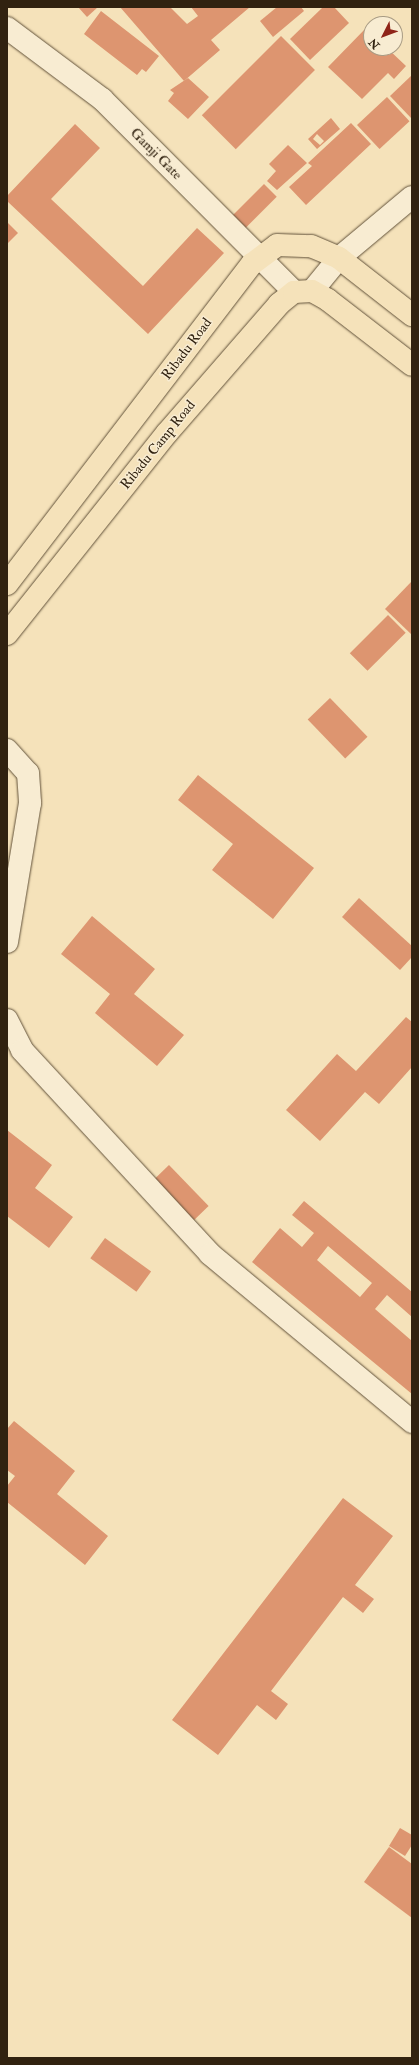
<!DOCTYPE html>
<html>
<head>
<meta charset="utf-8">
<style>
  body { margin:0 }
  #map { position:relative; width:419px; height:2065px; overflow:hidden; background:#f5e2ba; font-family:"IM FELL Double Pica",serif }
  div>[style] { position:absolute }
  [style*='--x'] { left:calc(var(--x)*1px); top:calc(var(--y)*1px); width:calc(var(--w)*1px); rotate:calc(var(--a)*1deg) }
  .building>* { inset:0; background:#dd9570; transform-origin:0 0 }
  .roads { filter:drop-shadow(0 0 1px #62523a) drop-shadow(0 0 1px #62523a) }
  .minor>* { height:22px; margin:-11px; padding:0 11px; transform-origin:11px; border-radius:11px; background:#f8ecd2 }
  .major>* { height:22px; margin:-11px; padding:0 11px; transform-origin:11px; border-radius:11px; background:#f5e2ba }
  span { translate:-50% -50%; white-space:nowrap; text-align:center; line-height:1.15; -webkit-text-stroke:3px #f8ecd2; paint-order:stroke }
  .street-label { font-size:14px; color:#312210 }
  .frame { position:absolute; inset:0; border:8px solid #312210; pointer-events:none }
  .north { position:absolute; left:363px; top:16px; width:40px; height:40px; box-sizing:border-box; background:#f8ecd2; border:1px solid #a89b84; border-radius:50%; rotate:228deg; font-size:11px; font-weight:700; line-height:16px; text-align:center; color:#312210 }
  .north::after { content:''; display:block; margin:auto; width:14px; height:18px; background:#8f2418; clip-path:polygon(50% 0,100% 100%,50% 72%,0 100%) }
</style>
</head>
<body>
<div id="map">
  <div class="building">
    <div style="clip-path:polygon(78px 7px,98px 7px,87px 17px)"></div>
    <div style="clip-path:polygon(120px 7px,170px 7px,187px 24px,198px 16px,191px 7px,250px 7px,211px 40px,220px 50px,184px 81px)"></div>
    <div style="clip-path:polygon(277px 7px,301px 7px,304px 11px,273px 37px,260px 21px)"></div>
    <div style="clip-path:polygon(323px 7px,334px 7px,349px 23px,310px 60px,290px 39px)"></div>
    <div style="clip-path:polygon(101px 11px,159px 56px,146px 72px,142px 69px,137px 75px,84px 34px)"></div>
    <div style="clip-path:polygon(366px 28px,371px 32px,371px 48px,387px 48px,406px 66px,394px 79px,388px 73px,362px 99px,328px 67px)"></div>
    <div style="left:281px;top:36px;width:48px;height:112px;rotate:45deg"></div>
    <div style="clip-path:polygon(412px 75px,412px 119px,390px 96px)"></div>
    <div style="clip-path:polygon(188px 78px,209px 97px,188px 119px,168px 101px,174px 93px,170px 90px)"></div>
    <div style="left:387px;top:97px;width:33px;height:41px;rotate:47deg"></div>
    <div style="clip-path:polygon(evenodd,331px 118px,340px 129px,317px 149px,308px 139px,331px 118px,317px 134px,324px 141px,320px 145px,313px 139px,317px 134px)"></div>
    <div style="clip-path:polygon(351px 123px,371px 144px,306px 205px,289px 187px,312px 166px,308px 163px)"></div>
    <div style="clip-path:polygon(75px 124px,100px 148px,51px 199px,143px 286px,197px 228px,224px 253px,148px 334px,7px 201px,7px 196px)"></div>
    <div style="clip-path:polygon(288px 145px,307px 163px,277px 190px,267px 181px,276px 171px,269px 164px)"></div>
    <div style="left:264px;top:184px;width:18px;height:52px;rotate:45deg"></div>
    <div style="clip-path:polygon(7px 222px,18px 233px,7px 244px)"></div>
    <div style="clip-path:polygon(412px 581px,412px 635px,385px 609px)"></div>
    <div style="left:388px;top:615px;width:25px;height:54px;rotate:45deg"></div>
    <div style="left:330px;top:698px;width:54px;height:31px;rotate:46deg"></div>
    <div style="clip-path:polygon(198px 775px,314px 868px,273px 919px,212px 870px,233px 844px,178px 800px)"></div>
    <div style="clip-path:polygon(359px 898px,412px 946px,412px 957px,400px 970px,342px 917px)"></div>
    <div style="clip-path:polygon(92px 916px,155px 969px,134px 994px,184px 1035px,157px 1066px,95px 1013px,110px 994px,61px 954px)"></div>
    <div style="clip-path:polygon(406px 1017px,412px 1022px,412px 1067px,379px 1104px,365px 1092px,320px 1141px,286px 1110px,337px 1054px,356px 1071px)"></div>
    <div style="clip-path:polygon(7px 1130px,52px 1165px,35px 1188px,73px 1217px,49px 1248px,7px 1216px)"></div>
    <div style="left:169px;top:1165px;width:57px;height:28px;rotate:46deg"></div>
    <div style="clip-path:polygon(evenodd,304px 1201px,412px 1292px,412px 1317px,387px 1295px,375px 1309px,412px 1341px,412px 1394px,252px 1262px,280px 1228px,302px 1247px,314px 1233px,292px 1215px,304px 1201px,328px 1246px,372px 1283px,360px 1297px,317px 1260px,328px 1246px)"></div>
    <div style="left:105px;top:1238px;width:57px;height:25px;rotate:36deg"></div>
    <div style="clip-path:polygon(14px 1421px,75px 1471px,57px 1494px,108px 1536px,85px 1565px,7px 1502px,7px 1486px,15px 1476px,7px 1470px,7px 1429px)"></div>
    <div style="clip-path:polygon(343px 1498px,393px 1536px,355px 1585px,374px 1599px,363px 1613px,343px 1597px,271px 1691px,288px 1704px,276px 1720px,257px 1705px,218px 1755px,172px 1720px)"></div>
    <div style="clip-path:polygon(400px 1828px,412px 1835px,412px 1845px,405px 1856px,389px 1846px)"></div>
    <div style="clip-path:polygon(389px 1847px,412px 1864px,412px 1918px,364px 1882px)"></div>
  </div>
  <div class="roads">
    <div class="minor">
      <div style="--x:7;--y:28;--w:119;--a:36.8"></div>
      <div style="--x:102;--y:99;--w:272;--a:45.1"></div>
      <div style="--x:312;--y:291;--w:43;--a:-50.7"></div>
      <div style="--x:339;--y:258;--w:95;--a:-39.9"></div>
      <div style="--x:7;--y:750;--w:31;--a:48"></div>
      <div style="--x:28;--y:773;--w:30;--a:86"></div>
      <div style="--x:30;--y:803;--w:141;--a:99.4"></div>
      <div style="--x:7;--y:1020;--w:34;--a:63"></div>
      <div style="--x:22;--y:1050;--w:277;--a:47.3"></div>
      <div style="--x:210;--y:1254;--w:263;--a:39.7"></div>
    </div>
    <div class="major">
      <div style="--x:7;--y:584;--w:403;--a:-52.6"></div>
      <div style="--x:252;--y:264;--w:31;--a:-37"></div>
      <div style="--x:277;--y:245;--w:34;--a:2"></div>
      <div style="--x:311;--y:246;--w:30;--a:23"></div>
      <div style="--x:339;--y:258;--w:93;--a:38"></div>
      <div style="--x:7;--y:634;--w:257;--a:-51.5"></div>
      <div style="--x:167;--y:433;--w:171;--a:-49"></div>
      <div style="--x:279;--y:304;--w:19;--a:-39"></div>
      <div style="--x:294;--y:292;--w:18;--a:-3"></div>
      <div style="--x:312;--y:291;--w:18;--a:29"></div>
      <div style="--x:328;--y:300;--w:106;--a:37.7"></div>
    </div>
  </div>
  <div class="street-label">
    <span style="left:156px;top:154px;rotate:45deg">Gamji Gate</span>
    <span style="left:187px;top:349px;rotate:-53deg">Ribadu Road</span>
    <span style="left:158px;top:445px;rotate:-51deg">Ribadu Camp Road</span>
  </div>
  <div class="frame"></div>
  <div class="north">N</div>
</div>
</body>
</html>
